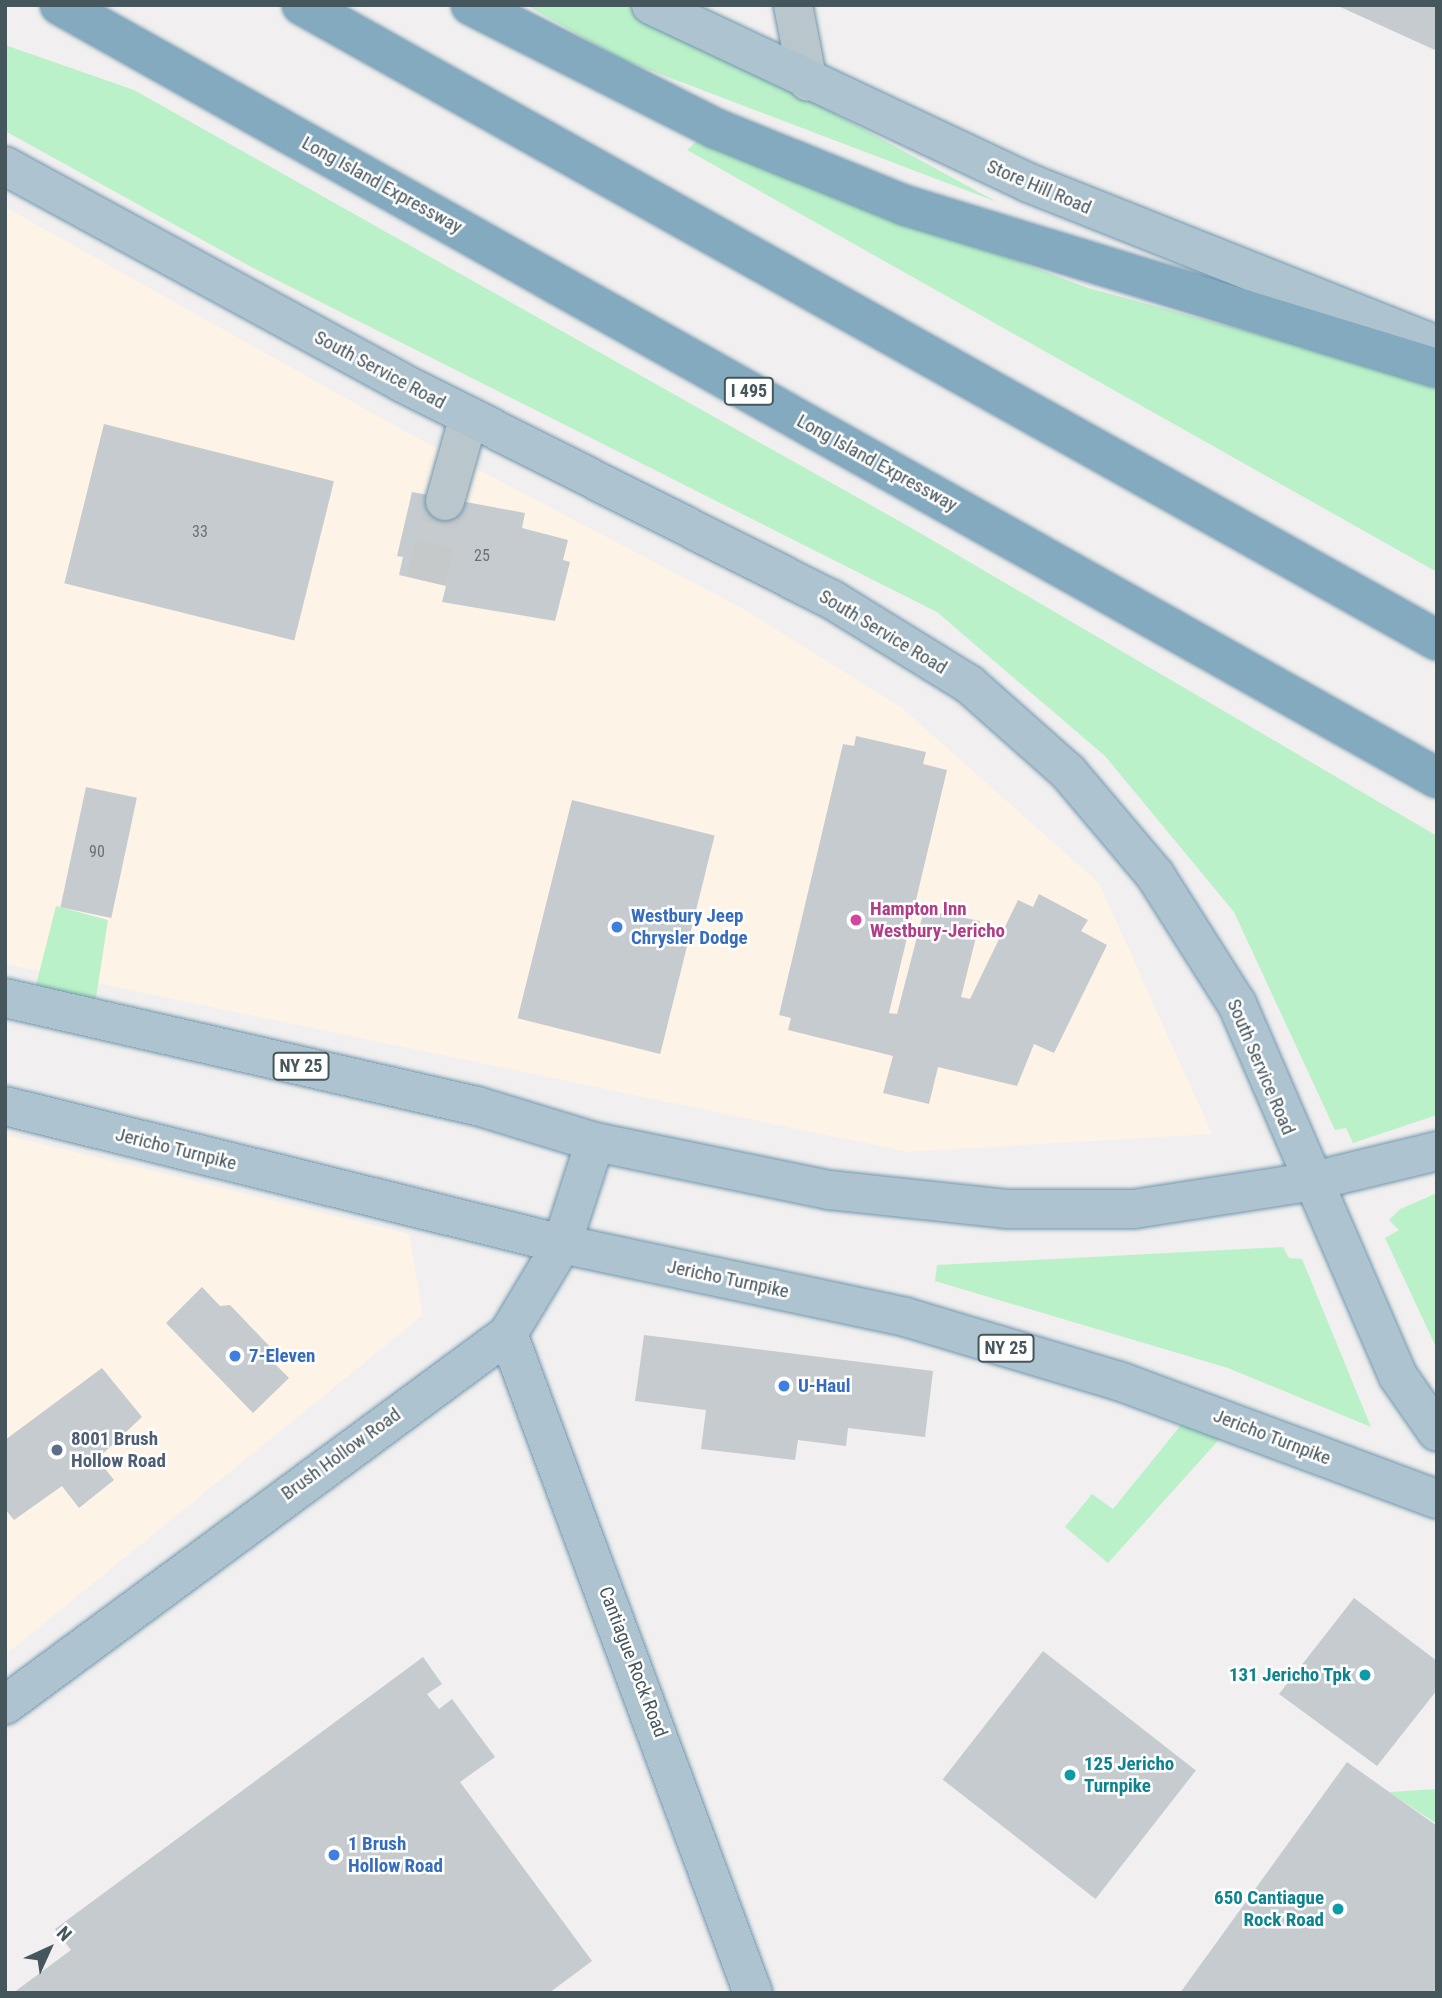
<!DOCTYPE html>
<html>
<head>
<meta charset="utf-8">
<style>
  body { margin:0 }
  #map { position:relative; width:1442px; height:1998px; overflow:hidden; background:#f1efef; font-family:"Roboto Condensed",sans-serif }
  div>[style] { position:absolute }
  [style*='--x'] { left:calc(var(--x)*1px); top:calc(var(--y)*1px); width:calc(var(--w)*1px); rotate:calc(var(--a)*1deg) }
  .commercial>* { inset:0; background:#fdf3e7 }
  .green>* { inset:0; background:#bbf1c8 }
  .building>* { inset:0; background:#c5cbcf; transform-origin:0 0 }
  .minor-tunnel>* { height:38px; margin-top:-19px; transform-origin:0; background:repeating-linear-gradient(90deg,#c6c9ca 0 38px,transparent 0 57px) }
  .roads { filter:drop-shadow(0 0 2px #6f95ac) drop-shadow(0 0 2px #6f95ac) }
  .minor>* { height:38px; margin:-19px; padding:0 19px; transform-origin:19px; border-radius:19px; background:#b9c6cc }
  .major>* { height:38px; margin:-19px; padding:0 19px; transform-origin:19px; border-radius:19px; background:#adc3cf }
  .highway>* { height:38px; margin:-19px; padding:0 19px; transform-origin:19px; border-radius:19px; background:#84aac0 }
  .dots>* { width:19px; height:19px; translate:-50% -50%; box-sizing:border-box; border:4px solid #fff; border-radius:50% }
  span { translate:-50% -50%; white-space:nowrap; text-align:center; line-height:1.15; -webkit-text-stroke:5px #fff; paint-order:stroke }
  .number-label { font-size:16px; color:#66737a }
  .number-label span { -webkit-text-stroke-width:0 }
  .shield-label span { padding:2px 5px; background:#fff; border:2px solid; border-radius:5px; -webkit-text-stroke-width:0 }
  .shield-label { font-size:18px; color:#46565d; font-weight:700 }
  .street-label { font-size:19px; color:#46565d }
  .hotel-label { font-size:19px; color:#b23c85; font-weight:700 }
  .left { translate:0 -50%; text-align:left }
  .shop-label { font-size:19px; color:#366cbe; font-weight:700 }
  .service-label { font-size:19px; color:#4e5e75; font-weight:700 }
  .culture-label { font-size:19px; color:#0d838f; font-weight:700 }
  .right { translate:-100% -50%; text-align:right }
  .frame { position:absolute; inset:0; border:7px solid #46565d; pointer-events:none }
  .north { position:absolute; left:14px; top:1914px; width:70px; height:70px; -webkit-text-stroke:5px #fff; paint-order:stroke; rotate:45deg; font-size:19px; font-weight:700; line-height:28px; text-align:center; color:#46565d }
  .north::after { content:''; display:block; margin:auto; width:24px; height:32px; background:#46565d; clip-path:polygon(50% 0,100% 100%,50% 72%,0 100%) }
</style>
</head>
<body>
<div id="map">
  <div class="commercial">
    <div style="clip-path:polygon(5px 207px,399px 428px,738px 606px,901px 707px,1099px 883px,1212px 1134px,908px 1152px,5px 964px)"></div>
    <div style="clip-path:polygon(5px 1135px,409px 1234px,423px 1315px,5px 1655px)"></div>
  </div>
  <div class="green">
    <div style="clip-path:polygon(526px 5px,635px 5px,997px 202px,623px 60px)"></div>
    <div style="clip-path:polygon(5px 45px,134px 90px,915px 530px,1437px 836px,1437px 1115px,1353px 1143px,1346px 1128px,1335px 1130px,1234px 912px,1105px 756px,937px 612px,255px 269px,5px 131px)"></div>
    <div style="clip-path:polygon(698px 140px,1088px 288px,1437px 383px,1437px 572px,687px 150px)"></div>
    <div style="clip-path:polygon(56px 906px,108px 920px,93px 1017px,31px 1005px)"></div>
    <div style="clip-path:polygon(1437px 1193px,1437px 1349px,1385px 1238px,1399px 1230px,1389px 1220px,1400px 1209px)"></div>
    <div style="clip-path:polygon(1283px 1247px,1289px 1258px,1302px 1259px,1371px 1427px,1228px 1368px,935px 1281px,937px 1265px)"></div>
    <div style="clip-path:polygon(1194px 1409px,1234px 1423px,1108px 1563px,1065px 1527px,1092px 1494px,1113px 1509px)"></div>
    <div style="clip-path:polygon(1437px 1789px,1437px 1824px,1389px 1792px)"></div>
  </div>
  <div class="building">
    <div style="clip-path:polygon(1336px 5px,1437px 5px,1437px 51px)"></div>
    <div style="left:104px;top:424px;width:237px;height:164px;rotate:14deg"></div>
    <div style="clip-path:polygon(412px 492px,525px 513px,522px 528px,568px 540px,563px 560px,570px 562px,555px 621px,442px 602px,446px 586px,399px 575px,403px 557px,397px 556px)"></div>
    <div style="clip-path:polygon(856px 736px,926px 752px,923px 764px,947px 770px,889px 1013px,897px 1014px,924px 910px,980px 921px,961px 997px,970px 999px,1018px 900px,1033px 907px,1039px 894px,1088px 920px,1081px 931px,1107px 945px,1054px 1053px,1034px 1044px,1017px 1086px,938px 1067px,929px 1104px,883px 1093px,893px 1056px,788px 1030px,791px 1018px,779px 1015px,843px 744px,854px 746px)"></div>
    <div style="left:86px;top:787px;width:52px;height:123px;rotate:12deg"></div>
    <div style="left:572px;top:800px;width:147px;height:225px;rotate:14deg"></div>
    <div style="clip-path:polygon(202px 1287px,220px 1306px,230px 1305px,273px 1350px,273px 1362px,289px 1378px,253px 1413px,166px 1323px)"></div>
    <div style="clip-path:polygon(644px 1335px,933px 1371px,925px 1437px,848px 1428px,846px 1446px,798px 1440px,795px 1460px,701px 1449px,706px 1410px,635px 1401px)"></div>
    <div style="clip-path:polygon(102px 1368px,142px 1417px,97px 1459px,114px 1480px,79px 1508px,62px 1486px,14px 1520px,5px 1509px,5px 1440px)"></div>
    <div style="clip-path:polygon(1354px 1598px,1437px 1661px,1437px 1690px,1377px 1766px,1279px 1694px)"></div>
    <div style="left:1043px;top:1651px;width:194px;height:163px;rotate:38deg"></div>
    <div style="clip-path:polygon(423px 1657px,442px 1684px,427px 1694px,439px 1709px,452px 1699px,495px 1757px,460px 1782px,592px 1961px,549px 1993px,13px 1993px,71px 1950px,55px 1929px)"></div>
    <div style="clip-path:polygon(1347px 1762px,1437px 1826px,1437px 1993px,1180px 1993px)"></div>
  </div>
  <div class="minor-tunnel">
    <div style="--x:426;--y:581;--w:82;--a:-76.6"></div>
  </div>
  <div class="roads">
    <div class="minor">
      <div style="--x:793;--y:5;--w:78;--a:79"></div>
      <div style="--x:445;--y:501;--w:88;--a:-74.2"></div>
    </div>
    <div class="major">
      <div style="--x:651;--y:5;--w:418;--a:25.2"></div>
      <div style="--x:1029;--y:183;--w:439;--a:21.7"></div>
      <div style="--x:5;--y:166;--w:449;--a:28.6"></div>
      <div style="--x:399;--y:381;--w:484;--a:26.8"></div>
      <div style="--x:831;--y:599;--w:163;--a:31.7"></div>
      <div style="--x:970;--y:685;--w:131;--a:41.6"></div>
      <div style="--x:1068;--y:772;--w:135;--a:49.8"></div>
      <div style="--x:1155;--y:875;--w:153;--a:57.6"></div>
      <div style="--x:1237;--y:1004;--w:405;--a:66.6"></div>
      <div style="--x:1398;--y:1376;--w:68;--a:55.1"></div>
      <div style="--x:5;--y:998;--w:484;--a:12.9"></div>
      <div style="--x:477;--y:1106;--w:123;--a:17"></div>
      <div style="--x:595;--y:1142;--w:239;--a:11.6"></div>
      <div style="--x:829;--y:1190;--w:178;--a:6.1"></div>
      <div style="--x:1006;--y:1209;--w:128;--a:0"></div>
      <div style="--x:1134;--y:1209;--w:177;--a:-8.8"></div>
      <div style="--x:1309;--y:1182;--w:132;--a:-13.6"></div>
      <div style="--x:5;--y:1106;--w:574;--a:13.92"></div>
      <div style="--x:562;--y:1244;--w:351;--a:12"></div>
      <div style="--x:905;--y:1317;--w:223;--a:16.7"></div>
      <div style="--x:1119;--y:1381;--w:339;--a:20.4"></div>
      <div style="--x:508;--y:1334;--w:703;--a:69.61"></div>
      <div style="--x:5;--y:1705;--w:625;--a:-36.41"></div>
      <div style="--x:508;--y:1334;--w:105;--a:-59"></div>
      <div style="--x:562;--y:1244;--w:107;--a:-72.1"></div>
    </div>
    <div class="highway">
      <div style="--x:60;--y:5;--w:1579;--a:29.31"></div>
      <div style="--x:302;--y:5;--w:1301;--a:29.23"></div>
      <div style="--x:471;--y:5;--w:275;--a:26.8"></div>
      <div style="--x:717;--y:129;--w:202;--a:22.1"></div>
      <div style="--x:904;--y:205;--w:557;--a:17"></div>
    </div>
  </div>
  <div class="dots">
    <div style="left:856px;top:920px;background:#d1479c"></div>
    <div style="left:617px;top:927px;background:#3f7fe0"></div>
    <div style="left:235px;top:1356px;background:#3f7fe0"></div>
    <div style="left:784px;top:1386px;background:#3f7fe0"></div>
    <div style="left:57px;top:1450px;background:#5c6f8a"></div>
    <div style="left:1365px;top:1675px;background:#0f9aa8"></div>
    <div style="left:1070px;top:1775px;background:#0f9aa8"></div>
    <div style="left:334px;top:1855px;background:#3f7fe0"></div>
    <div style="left:1338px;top:1909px;background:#0f9aa8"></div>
  </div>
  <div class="number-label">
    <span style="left:200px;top:532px">33</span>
    <span style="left:482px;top:556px">25</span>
    <span style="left:97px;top:852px">90</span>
  </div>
  <div class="shield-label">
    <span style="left:749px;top:391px">I 495</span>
    <span style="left:301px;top:1066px">NY 25</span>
    <span style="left:1006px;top:1348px">NY 25</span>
  </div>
  <div class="street-label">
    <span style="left:382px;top:185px;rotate:29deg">Long Island Expressway</span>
    <span style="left:1039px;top:187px;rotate:23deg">Store Hill Road</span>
    <span style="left:380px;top:370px;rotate:28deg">South Service Road</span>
    <span style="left:877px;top:463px;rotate:29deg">Long Island Expressway</span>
    <span style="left:883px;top:632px;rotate:31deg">South Service Road</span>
    <span style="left:1261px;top:1067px;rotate:67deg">South Service Road</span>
    <span style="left:176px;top:1149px;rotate:14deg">Jericho Turnpike</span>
    <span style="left:728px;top:1279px;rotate:12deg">Jericho Turnpike</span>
    <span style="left:1272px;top:1437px;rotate:21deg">Jericho Turnpike</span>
    <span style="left:341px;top:1454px;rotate:-36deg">Brush Hollow Road</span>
    <span style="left:633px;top:1662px;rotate:69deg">Cantiague Rock Road</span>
  </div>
  <div class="hotel-label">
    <span class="left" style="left:870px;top:920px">Hampton Inn<br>Westbury-Jericho</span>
  </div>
  <div class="shop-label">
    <span class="left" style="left:631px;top:927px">Westbury Jeep<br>Chrysler Dodge</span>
    <span class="left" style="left:249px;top:1356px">7-Eleven</span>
    <span class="left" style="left:798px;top:1386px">U-Haul</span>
    <span class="left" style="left:348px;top:1855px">1 Brush<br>Hollow Road</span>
  </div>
  <div class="service-label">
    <span class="left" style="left:71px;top:1450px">8001 Brush<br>Hollow Road</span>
  </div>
  <div class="culture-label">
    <span class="right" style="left:1351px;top:1675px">131 Jericho Tpk</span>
    <span class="left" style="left:1084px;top:1775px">125 Jericho<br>Turnpike</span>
    <span class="right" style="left:1324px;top:1909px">650 Cantiague<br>Rock Road</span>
  </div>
  <div class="frame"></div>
  <div class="north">N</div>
</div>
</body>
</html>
